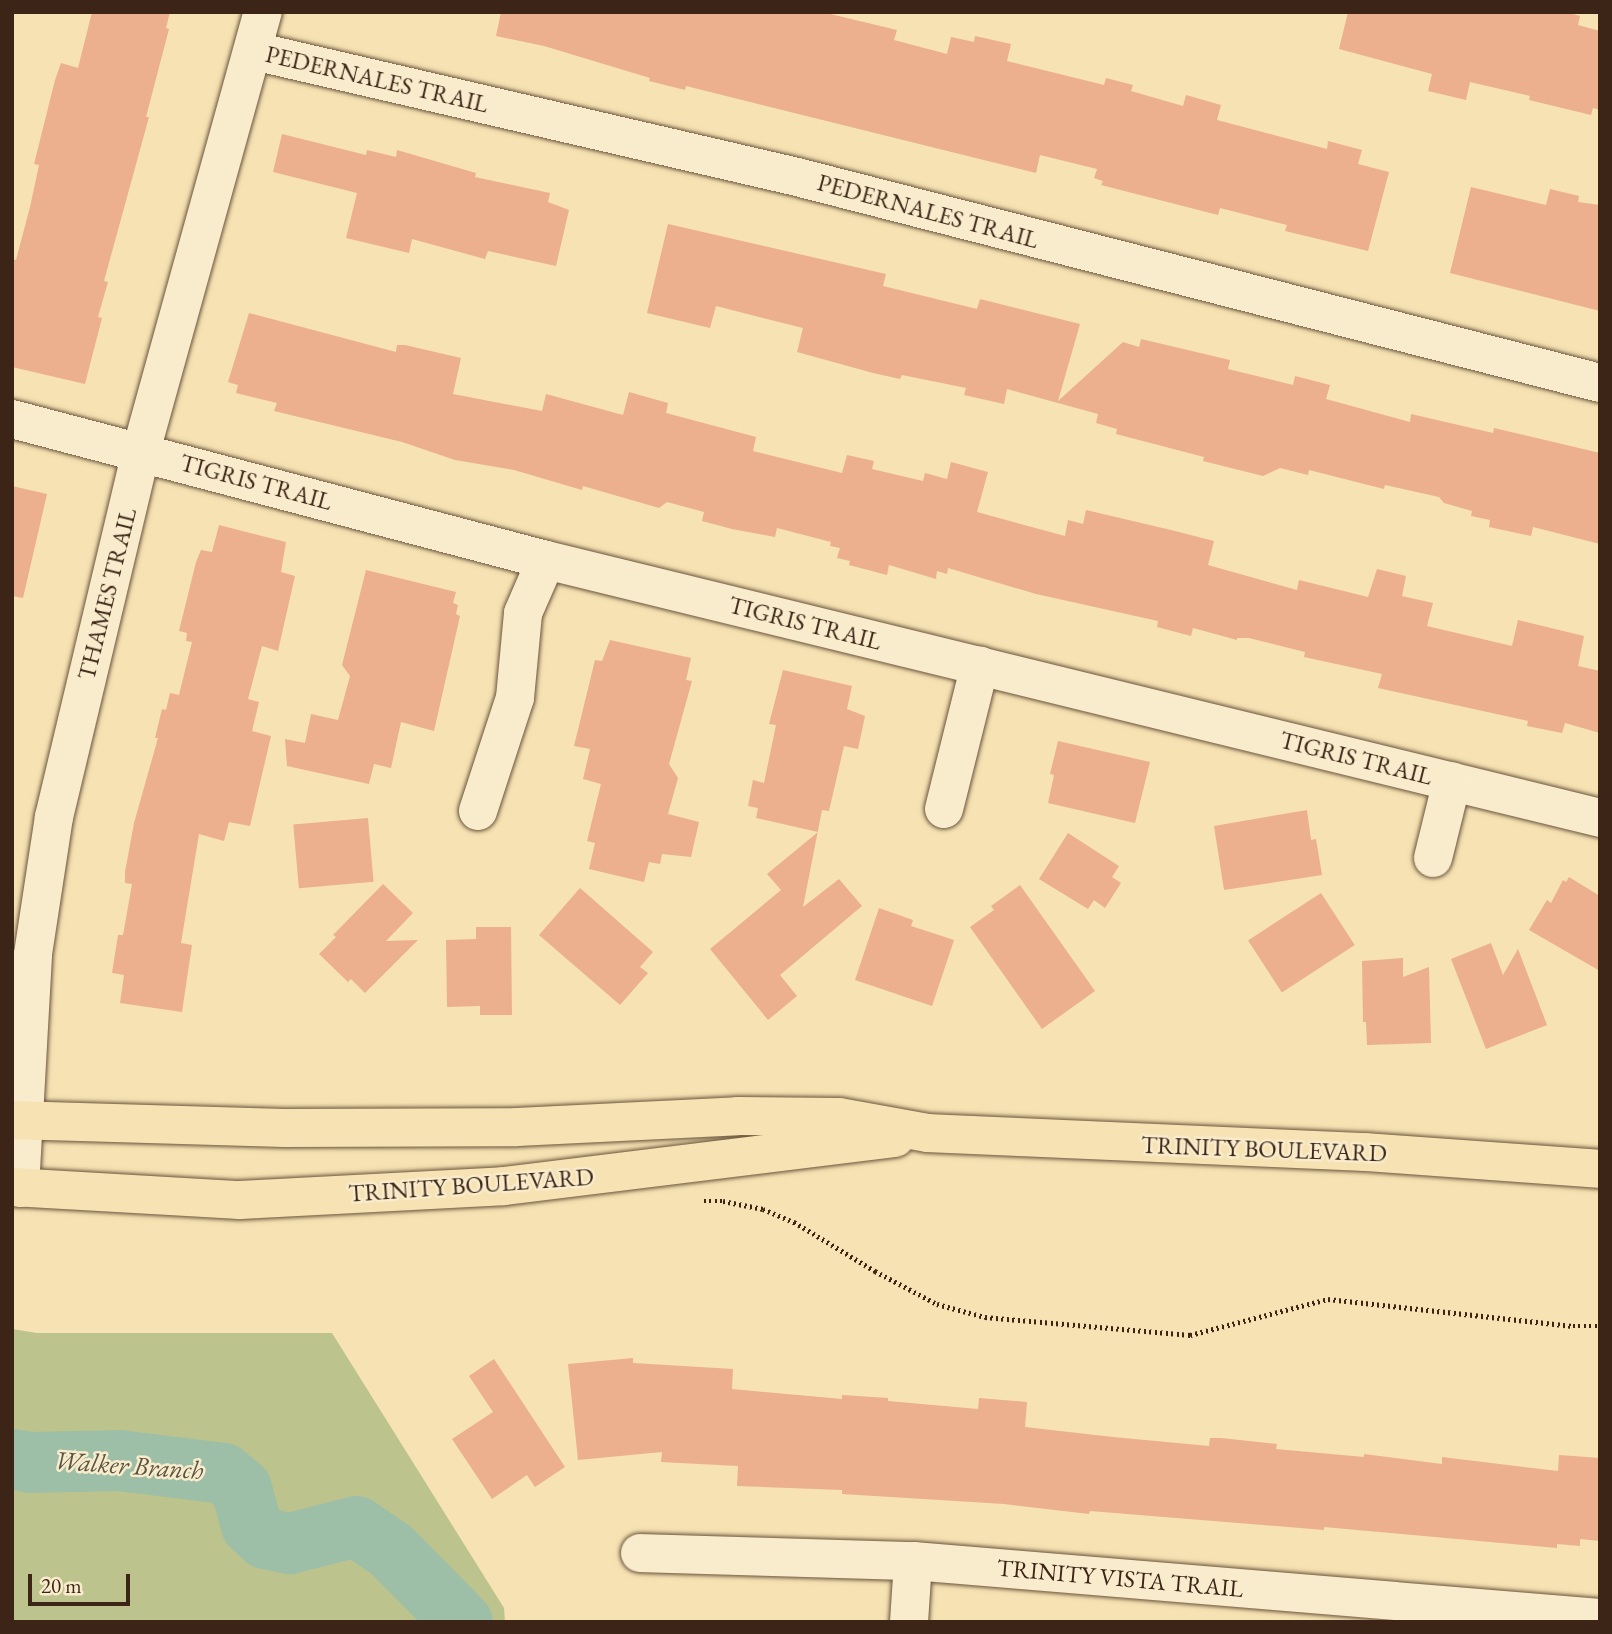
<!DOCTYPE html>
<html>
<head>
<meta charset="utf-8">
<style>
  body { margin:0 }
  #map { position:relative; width:1612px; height:1634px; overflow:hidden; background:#f6e2b2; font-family:"EB Garamond",serif }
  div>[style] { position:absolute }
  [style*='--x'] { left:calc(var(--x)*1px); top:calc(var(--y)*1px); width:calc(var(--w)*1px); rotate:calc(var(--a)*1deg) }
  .green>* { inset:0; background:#bdc38c }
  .river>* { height:61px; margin:-30.5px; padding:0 30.5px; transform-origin:30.5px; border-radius:30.5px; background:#9ebfa7 }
  .building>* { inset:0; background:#ecb08e; transform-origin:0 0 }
  .path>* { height:4.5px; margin-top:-2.25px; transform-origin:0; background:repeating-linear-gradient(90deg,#3c2517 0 2px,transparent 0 5.5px) }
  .roads { filter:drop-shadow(0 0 2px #6a543e) drop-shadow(0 0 2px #6a543e) }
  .minor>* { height:38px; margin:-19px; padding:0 19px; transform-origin:19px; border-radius:19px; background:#f9eccd }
  .major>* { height:38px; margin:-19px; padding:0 19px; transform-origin:19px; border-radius:19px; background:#f6e2b2 }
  span { translate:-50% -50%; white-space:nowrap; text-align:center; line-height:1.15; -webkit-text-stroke:5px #f9eccd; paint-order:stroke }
  .street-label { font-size:24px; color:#3c2517 }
  .water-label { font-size:26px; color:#595342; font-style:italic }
  .frame { position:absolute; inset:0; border:14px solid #3c2517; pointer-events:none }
  .scale { position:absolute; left:28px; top:1574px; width:102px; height:32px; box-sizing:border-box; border:4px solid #3c2517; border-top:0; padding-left:9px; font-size:21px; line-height:24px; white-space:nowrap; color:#3c2517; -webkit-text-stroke:5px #f9eccd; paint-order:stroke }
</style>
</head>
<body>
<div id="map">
  <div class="green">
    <div style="clip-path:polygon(12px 1329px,37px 1333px,332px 1333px,504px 1608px,505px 1622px,12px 1622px)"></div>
  </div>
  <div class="river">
    <div style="--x:12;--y:1459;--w:19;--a:9"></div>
    <div style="--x:31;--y:1462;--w:88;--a:-1.3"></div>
    <div style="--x:119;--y:1460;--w:105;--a:7.1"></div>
    <div style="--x:223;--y:1473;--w:23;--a:40"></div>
    <div style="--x:241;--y:1488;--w:38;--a:75"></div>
    <div style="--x:251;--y:1525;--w:19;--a:43"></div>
    <div style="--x:265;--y:1538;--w:25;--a:12"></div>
    <div style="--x:289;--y:1543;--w:69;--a:-14.2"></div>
    <div style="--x:356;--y:1526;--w:42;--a:34.4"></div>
    <div style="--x:391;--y:1550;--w:101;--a:45.4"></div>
  </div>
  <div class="building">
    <div style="clip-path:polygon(92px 12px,170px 12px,166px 28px,169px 29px,146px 117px,149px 117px,104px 281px,108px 282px,98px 317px,102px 318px,85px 384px,12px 367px,12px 259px,16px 260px,30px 207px,39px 165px,34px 164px,55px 80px,61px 63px,78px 68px)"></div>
    <div style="clip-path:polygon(501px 12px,822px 12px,897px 30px,894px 40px,947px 54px,951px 37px,974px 42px,975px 36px,1011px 44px,1007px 61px,1104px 85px,1106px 78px,1133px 85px,1131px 91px,1183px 106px,1186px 95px,1221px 105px,1217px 120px,1327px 149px,1328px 141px,1362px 150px,1358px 164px,1389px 172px,1368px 251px,1285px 231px,1287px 225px,1220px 208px,1218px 215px,1101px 185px,1103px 181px,1094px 178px,1097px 169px,1040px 155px,1036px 173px,686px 86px,685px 90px,649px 81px,650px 78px,544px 46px,496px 36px)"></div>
    <div style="clip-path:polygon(1348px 12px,1566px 12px,1580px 16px,1578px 25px,1600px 31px,1600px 110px,1593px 108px,1591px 115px,1529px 100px,1530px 96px,1470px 82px,1466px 100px,1428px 91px,1432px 74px,1339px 49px)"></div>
    <div style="clip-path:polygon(282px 134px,366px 155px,367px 150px,396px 157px,397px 150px,476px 173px,475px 177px,550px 193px,548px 202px,569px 210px,556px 266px,488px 251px,485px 259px,412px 239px,409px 253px,346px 238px,357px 193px,273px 172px)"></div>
    <div style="clip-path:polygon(1471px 187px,1546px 205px,1550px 189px,1579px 196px,1578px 202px,1600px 205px,1600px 311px,1450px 273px)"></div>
    <div style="clip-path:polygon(668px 224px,886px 274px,883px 286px,977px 309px,980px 299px,1080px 324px,1058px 401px,1123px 342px,1139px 347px,1141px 339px,1230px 360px,1228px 369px,1293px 385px,1295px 376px,1330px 385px,1326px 399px,1410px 422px,1411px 414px,1493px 433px,1494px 428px,1600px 453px,1600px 544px,1533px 527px,1531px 536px,1489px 527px,1490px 520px,1471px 516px,1472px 511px,1444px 503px,1439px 497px,1385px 485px,1384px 489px,1309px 470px,1308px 475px,1280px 468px,1263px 476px,1203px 461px,1204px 457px,1116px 434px,1117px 429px,1096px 423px,1098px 414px,1007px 389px,1004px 404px,964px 395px,966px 388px,902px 375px,900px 379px,873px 373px,797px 352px,803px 328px,716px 306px,710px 328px,647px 313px)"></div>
    <div style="clip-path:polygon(249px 313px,396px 352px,397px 345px,405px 345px,461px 358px,453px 394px,542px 411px,546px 394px,623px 415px,629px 392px,668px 403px,666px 413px,756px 437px,753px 451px,842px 473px,847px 455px,874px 461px,872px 469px,923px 481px,925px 473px,947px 479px,951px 462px,988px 472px,977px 512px,1065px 536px,1068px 520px,1083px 524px,1086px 510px,1171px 530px,1214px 541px,1208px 565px,1297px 590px,1299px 580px,1368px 597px,1377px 569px,1406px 576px,1402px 596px,1433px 603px,1427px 626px,1512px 646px,1518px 620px,1584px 636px,1578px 666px,1600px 671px,1600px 733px,1565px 723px,1562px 733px,1527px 726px,1528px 721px,1378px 688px,1382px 674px,1304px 657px,1305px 652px,1249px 638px,1237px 638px,1237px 640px,1193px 628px,1191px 636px,1157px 627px,1158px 621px,1036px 594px,948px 568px,947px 574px,937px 571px,936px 579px,889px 565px,887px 575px,849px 565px,850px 561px,837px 558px,840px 548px,830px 546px,831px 542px,777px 528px,775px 537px,732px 529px,702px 521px,704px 512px,667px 502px,659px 508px,583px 486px,582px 490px,514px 470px,455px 460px,402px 442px,274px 411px,277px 403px,236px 393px,238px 385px,228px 382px)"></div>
    <div style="clip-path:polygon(12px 486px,47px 494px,23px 598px,12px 596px)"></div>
    <div style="clip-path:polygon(219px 525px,286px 542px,281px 572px,295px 576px,278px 651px,262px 646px,248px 699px,259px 702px,252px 731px,271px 736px,250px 826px,229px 822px,224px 841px,199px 834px,181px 943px,192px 945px,182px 1012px,120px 1003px,124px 975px,112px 973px,118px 935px,123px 935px,132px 884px,125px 883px,125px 872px,134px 823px,158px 738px,155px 738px,162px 709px,166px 710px,170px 693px,179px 695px,192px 642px,186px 641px,187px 633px,179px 631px,196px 562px,201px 550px,212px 552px)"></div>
    <div style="clip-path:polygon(366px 570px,456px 592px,453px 603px,458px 605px,456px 614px,460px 616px,434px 731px,401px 722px,391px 768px,374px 764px,369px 784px,287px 766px,285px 739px,305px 743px,311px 714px,338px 720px,350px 676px,342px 665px)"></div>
    <div style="clip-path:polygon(610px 640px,691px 658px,686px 680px,692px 681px,669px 764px,678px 778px,668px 814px,699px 822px,691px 857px,662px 854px,660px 864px,649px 862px,644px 882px,589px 869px,595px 843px,587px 841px,601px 784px,583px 779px,590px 749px,574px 746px,595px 660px,602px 661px)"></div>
    <div style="clip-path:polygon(783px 670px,852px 686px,847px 709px,865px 716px,858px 749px,844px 746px,829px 811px,822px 810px,803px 907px,839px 879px,862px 906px,780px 975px,797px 996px,768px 1020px,710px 949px,781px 890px,767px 874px,818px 832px,756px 818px,758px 808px,748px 806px,753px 780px,764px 783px,776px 725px,769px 724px)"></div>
    <div style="clip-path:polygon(1058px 741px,1150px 762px,1135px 823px,1048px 803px,1054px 775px,1050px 774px)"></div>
    <div style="clip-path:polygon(1307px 810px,1311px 840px,1316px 839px,1322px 875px,1224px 890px,1214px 826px)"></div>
    <div style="left:368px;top:818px;width:64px;height:75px;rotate:85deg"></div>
    <div style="clip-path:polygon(1068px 833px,1119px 866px,1112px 877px,1121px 883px,1105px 908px,1094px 900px,1088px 909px,1039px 879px)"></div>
    <div style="clip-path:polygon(1569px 877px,1600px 896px,1600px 971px,1529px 930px,1547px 900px,1551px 903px,1563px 880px,1566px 882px)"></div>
    <div style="clip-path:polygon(383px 884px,413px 913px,386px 941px,418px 940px,365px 993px,351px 979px,348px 982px,319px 954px,336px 937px,333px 935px)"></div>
    <div style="clip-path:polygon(1020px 885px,1095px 991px,1042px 1029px,970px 927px,994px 910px,991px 906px)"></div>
    <div style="clip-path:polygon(580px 888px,653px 952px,640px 967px,648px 973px,620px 1005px,539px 935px)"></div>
    <div style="left:1321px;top:893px;width:62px;height:87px;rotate:57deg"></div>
    <div style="clip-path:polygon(879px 908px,913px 920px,911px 926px,954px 940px,932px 1006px,855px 980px)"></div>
    <div style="clip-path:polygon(476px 927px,511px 927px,512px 1015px,480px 1015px,480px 1006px,447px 1007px,446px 940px,476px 939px)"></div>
    <div style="clip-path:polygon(1491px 943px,1503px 975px,1518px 949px,1547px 1025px,1486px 1049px,1451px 959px)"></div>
    <div style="clip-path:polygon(1403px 958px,1403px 977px,1429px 967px,1431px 1043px,1367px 1045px,1366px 1022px,1363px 1022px,1362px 961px)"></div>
    <div style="clip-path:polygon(633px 1358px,633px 1363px,733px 1369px,732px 1389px,842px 1399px,842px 1395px,888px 1398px,888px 1401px,978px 1409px,979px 1398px,1027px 1402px,1025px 1427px,1113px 1437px,1209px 1446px,1210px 1438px,1221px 1438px,1277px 1444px,1276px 1449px,1364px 1457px,1364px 1454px,1442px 1464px,1442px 1457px,1558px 1471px,1559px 1455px,1600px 1458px,1600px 1541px,1580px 1539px,1580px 1546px,1557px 1544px,1557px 1548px,1324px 1527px,1324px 1530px,1090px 1511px,1089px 1514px,1004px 1504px,842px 1494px,842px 1490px,737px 1486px,738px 1466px,661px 1462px,662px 1452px,578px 1460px,568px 1364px)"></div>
    <div style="clip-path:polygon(494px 1359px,565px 1467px,535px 1487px,527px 1475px,492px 1499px,452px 1439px,493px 1412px,469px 1376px)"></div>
  </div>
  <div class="path">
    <div style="--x:704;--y:1201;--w:19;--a:0"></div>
    <div style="--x:723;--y:1201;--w:41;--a:11.3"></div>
    <div style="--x:763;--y:1209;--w:34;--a:23"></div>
    <div style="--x:794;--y:1222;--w:95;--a:31.2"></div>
    <div style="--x:875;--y:1271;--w:70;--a:28"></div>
    <div style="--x:937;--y:1304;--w:50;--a:15.2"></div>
    <div style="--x:985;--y:1317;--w:206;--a:5"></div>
    <div style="--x:1190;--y:1335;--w:143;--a:-14.6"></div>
    <div style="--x:1328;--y:1299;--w:246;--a:6.3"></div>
    <div style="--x:1573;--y:1326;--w:27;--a:0"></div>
  </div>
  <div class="roads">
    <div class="minor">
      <div style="--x:254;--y:51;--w:557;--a:13.06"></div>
      <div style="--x:797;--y:177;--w:829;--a:14.39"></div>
      <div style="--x:12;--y:419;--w:552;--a:14.79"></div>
      <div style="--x:546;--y:560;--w:1085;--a:13.75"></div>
      <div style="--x:944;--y:809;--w:148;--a:-76"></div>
      <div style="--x:478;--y:811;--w:119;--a:-71.9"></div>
      <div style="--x:515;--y:698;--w:85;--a:-84.6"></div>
      <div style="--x:523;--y:613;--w:58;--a:-66.5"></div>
      <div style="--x:1433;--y:858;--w:79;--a:-76.1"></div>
      <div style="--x:20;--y:1188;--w:234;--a:-86.8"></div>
      <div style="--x:33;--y:954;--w:139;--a:-81.3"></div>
      <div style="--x:54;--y:817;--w:376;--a:-76.6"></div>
      <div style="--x:141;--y:451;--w:456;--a:-74.5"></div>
      <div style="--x:640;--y:1553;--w:273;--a:1.7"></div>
      <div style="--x:913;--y:1561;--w:689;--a:4.74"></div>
      <div style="--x:909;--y:1622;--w:61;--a:-86.2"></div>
    </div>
    <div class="major">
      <div style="--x:12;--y:1120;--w:272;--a:1.7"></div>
      <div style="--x:284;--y:1128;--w:233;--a:-0.2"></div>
      <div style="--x:517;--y:1127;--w:221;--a:-2.8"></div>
      <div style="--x:738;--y:1116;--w:101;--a:0.6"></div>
      <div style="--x:839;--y:1117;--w:90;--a:10.2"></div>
      <div style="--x:928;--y:1133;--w:437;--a:2.5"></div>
      <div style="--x:1365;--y:1152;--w:236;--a:4.1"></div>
      <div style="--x:12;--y:1187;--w:228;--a:3.3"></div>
      <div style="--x:240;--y:1200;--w:264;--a:-3"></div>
      <div style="--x:504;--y:1186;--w:394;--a:-7"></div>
    </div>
  </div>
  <div class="street-label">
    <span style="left:377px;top:79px;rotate:13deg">PEDERNALES TRAIL</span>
    <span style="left:928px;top:211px;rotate:15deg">PEDERNALES TRAIL</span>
    <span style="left:256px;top:482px;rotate:15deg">TIGRIS TRAIL</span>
    <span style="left:107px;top:594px;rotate:-76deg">THAMES TRAIL</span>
    <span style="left:805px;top:623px;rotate:14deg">TIGRIS TRAIL</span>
    <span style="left:1356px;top:758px;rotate:14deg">TIGRIS TRAIL</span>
    <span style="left:1264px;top:1149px;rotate:2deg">TRINITY BOULEVARD</span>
    <span style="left:471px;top:1185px;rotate:-4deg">TRINITY BOULEVARD</span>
    <span style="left:1120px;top:1578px;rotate:5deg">TRINITY VISTA TRAIL</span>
  </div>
  <div class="water-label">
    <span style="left:129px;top:1466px;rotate:4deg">Walker Branch</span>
  </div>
  <div class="frame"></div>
  <div class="scale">20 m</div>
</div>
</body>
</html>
